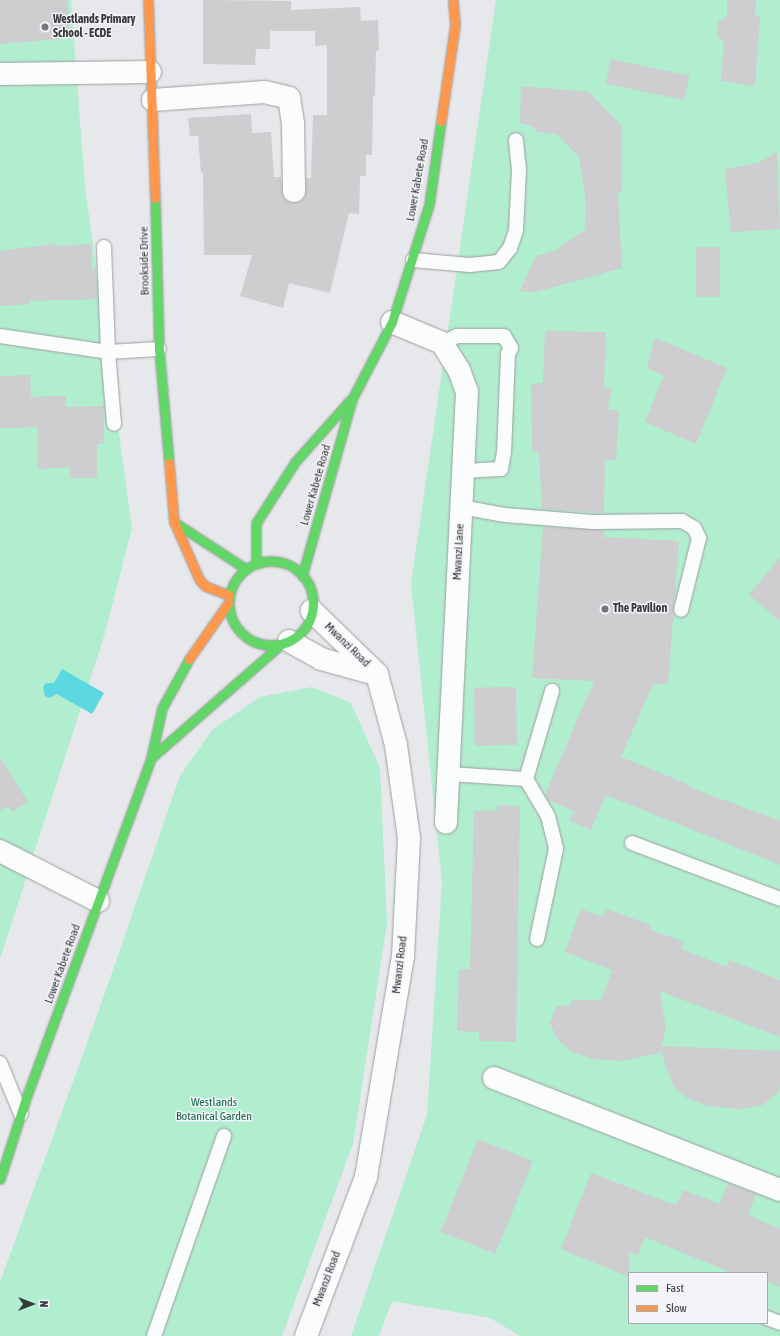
<!DOCTYPE html>
<html>
<head>
<meta charset="utf-8">
<style>
  body { margin:0 }
  #map { position:relative; width:780px; height:1336px; overflow:hidden; background:#e7e8eb; font-family:"Asap Condensed",sans-serif }
  div>[style] { position:absolute }
  [style*='--x'] { left:calc(var(--x)*1px); top:calc(var(--y)*1px); width:calc(var(--w)*1px); rotate:calc(var(--a)*1deg) }
  .green>* { inset:0; background:#b1edcf }
  .water>* { inset:0; background:#5bd8e2 }
  .building>* { inset:0; background:#cecdcf; transform-origin:0 0 }
  .roads { filter:drop-shadow(0 0 1px #9e9ea0) drop-shadow(0 0 1px #9e9ea0) }
  .lane>* { height:14px; margin:-7px; padding:0 7px; transform-origin:7px; border-radius:7px; background:#fbfcfc }
  .street>* { height:22px; margin:-11px; padding:0 11px; transform-origin:11px; border-radius:11px; background:#fbfcfc }
  .fast>* { height:9px; margin:-4.5px; padding:0 4.5px; transform-origin:4.5px; border-radius:4.5px; background:#63d668 }
  .fast>.ring { margin:-4.5px; padding:0; box-sizing:content-box; background:none; border:9px solid #63d668; border-radius:50% }
  .slow>* { height:9px; margin:-4.5px; padding:0 4.5px; transform-origin:4.5px; border-radius:4.5px; background:#ff974d }
  .dots>* { width:11px; height:11px; translate:-50% -50%; box-sizing:border-box; border:2px solid #f3f5fa; border-radius:50% }
  span { translate:-50% -50%; white-space:nowrap; text-align:center; line-height:1.15; -webkit-text-stroke:3px #f3f5fa; paint-order:stroke }
  .poi-label { font-size:12px; color:#39393b; font-weight:700 }
  .left { translate:0 -50%; text-align:left }
  .street-label { font-size:12px; color:#39393b }
  .park-label { font-size:12px; color:#146743 }
  .legend { position:absolute; left:628px; top:1272px; width:140px; height:52px; box-sizing:border-box; background:#f3f5fa; border:1px solid #a9aaae; margin:0; padding:5px 7px; list-style:none; font-size:12px; color:#39393b }
  .legend li { display:flex; align-items:center; gap:8px; height:20px }
  .legend b { width:20px; border:1px solid #a9aaae }
  .north { position:absolute; left:12px; top:1284px; width:40px; height:40px; -webkit-text-stroke:3px #f3f5fa; paint-order:stroke; rotate:90deg; font-size:11px; font-weight:700; line-height:16px; text-align:center; color:#39393b }
  .north::after { content:''; display:block; margin:auto; width:14px; height:18px; background:#39393b; clip-path:polygon(50% 0,100% 100%,50% 72%,0 100%) }
</style>
</head>
<body>
<div id="map">
  <div class="green">
    <div style="clip-path:polygon(0 0,71px 0,85px 187px,132px 528px,105px 633px,0 959px)"></div>
    <div style="clip-path:polygon(evenodd,496px 0,780px 0,780px 1336px,520px 1336px,490px 1318px,392px 1301px,379px 1336px,351px 1336px,427px 1115px,442px 882px,411px 584px,496px 0,629px 1273px,767px 1273px,767px 1323px,629px 1323px,629px 1273px)"></div>
    <div style="clip-path:polygon(312px 687px,351px 703px,380px 768px,387px 923px,353px 1144px,282px 1336px,0 1336px,0 1282px,99px 1010px,180px 776px,212px 730px,260px 697px)"></div>
  </div>
  <div class="water">
    <div style="clip-path:polygon(62px 669px,104px 693px,92px 714px,57px 694px,50px 698px,45px 696px,43px 687px,46px 683px,54px 683px)"></div>
  </div>
  <div class="building">
    <div style="clip-path:polygon(0 0,68px 0,69px 38px,0 44px)"></div>
    <div style="clip-path:polygon(203px 0,291px 1px,291px 10px,360px 7px,361px 21px,378px 20px,379px 51px,376px 51px,375px 96px,373px 96px,372px 155px,366px 155px,366px 176px,360px 176px,359px 214px,349px 213px,330px 293px,289px 283px,283px 308px,240px 296px,252px 255px,204px 255px,203px 173px,201px 173px,198px 136px,190px 136px,188px 118px,251px 114px,252px 133px,271px 132px,274px 177px,281px 177px,283px 197px,288px 202px,300px 202px,305px 197px,306px 178px,311px 178px,313px 115px,327px 115px,327px 45px,315px 46px,315px 31px,270px 31px,270px 49px,256px 49px,255px 65px,203px 64px)"></div>
    <div style="clip-path:polygon(727px 0,756px 0,755px 15px,760px 17px,755px 86px,721px 81px,724px 42px,717px 37px,718px 22px,727px 17px)"></div>
    <div style="left:611px;top:59px;width:80px;height:25px;rotate:12deg"></div>
    <div style="clip-path:polygon(521px 86px,589px 92px,621px 125px,622px 192px,618px 192px,622px 268px,536px 292px,520px 291px,536px 256px,554px 251px,585px 230px,586px 202px,579px 157px,557px 134px,538px 132px,532px 126px,520px 123px)"></div>
    <div style="clip-path:polygon(777px 152px,780px 229px,731px 232px,725px 169px,758px 163px)"></div>
    <div style="clip-path:polygon(54px 244px,54px 246px,91px 244px,92px 269px,96px 268px,97px 299px,30px 301px,30px 304px,0 306px,0 251px)"></div>
    <div style="left:696px;top:247px;width:24px;height:50px"></div>
    <div style="clip-path:polygon(545px 331px,606px 332px,604px 388px,612px 388px,608px 409px,619px 411px,616px 459px,605px 461px,604px 513px,542px 509px,539px 452px,532px 451px,531px 384px,543px 383px)"></div>
    <div style="clip-path:polygon(655px 338px,727px 368px,696px 444px,645px 422px,664px 376px,647px 368px)"></div>
    <div style="clip-path:polygon(30px 375px,31px 397px,66px 396px,66px 407px,104px 406px,104px 444px,97px 444px,97px 478px,70px 478px,70px 467px,38px 469px,37px 427px,0 428px,0 376px)"></div>
    <div style="clip-path:polygon(543px 527px,604px 530px,604px 537px,679px 541px,668px 684px,653px 684px,621px 757px,690px 785px,689px 787px,780px 821px,780px 865px,606px 795px,591px 830px,570px 821px,574px 811px,548px 800px,545px 795px,594px 681px,532px 678px)"></div>
    <div style="clip-path:polygon(780px 557px,780px 621px,749px 595px)"></div>
    <div style="left:516px;top:687px;width:58px;height:42px;rotate:89deg"></div>
    <div style="clip-path:polygon(0 757px,28px 802px,12px 812px,8px 806px,0 811px)"></div>
    <div style="clip-path:polygon(497px 805px,520px 806px,516px 1042px,479px 1041px,479px 1032px,457px 1031px,459px 969px,470px 969px,474px 811px,497px 811px)"></div>
    <div style="clip-path:polygon(581px 909px,603px 917px,606px 909px,651px 925px,649px 929px,684px 942px,681px 949px,727px 967px,729px 960px,780px 980px,780px 1037px,660px 991px,666px 1028px,661px 1046px,780px 1051px,780px 1085px,777px 1094px,763px 1105px,738px 1109px,708px 1106px,687px 1098px,673px 1086px,660px 1048px,659px 1053px,622px 1061px,593px 1059px,571px 1051px,557px 1039px,550px 1023px,557px 1006px,571px 1005px,571px 1000px,601px 1000px,612px 970px,565px 952px)"></div>
    <div style="left:478px;top:1139px;width:59px;height:100px;rotate:22deg"></div>
    <div style="clip-path:polygon(591px 1173px,672px 1204px,677px 1204px,683px 1190px,720px 1204px,728px 1183px,756px 1194px,748px 1215px,780px 1229px,780px 1287px,767px 1281px,767px 1273px,732px 1273px,645px 1237px,638px 1255px,629px 1251px,629px 1277px,561px 1249px)"></div>
  </div>
  <div class="roads">
    <div class="lane">
      <div style="--x:104;--y:247;--w:105;--a:87.8"></div>
      <div style="--x:108;--y:352;--w:72;--a:85.2"></div>
      <div style="--x:413;--y:260;--w:57;--a:5"></div>
      <div style="--x:470;--y:265;--w:29;--a:-6"></div>
      <div style="--x:499;--y:262;--w:18;--a:-52"></div>
      <div style="--x:510;--y:248;--w:18;--a:-71"></div>
      <div style="--x:516;--y:231;--w:61;--a:-87.2"></div>
      <div style="--x:519;--y:170;--w:30;--a:-96"></div>
      <div style="--x:0;--y:336;--w:109;--a:8.4"></div>
      <div style="--x:108;--y:352;--w:51;--a:-3.4"></div>
      <div style="--x:442;--y:343;--w:17;--a:-25"></div>
      <div style="--x:457;--y:336;--w:47;--a:0"></div>
      <div style="--x:504;--y:336;--w:14;--a:60"></div>
      <div style="--x:511;--y:348;--w:7;--a:117"></div>
      <div style="--x:508;--y:354;--w:98;--a:92.3"></div>
      <div style="--x:504;--y:452;--w:17;--a:100"></div>
      <div style="--x:501;--y:469;--w:38;--a:177"></div>
      <div style="--x:461;--y:507;--w:45;--a:10.3"></div>
      <div style="--x:505;--y:515;--w:88;--a:4.5"></div>
      <div style="--x:593;--y:522;--w:89;--a:-0.6"></div>
      <div style="--x:682;--y:521;--w:14;--a:30"></div>
      <div style="--x:694;--y:528;--w:11;--a:63"></div>
      <div style="--x:699;--y:538;--w:74;--a:104"></div>
      <div style="--x:449;--y:774;--w:77;--a:3.7"></div>
      <div style="--x:526;--y:779;--w:43;--a:59.3"></div>
      <div style="--x:548;--y:816;--w:34;--a:76"></div>
      <div style="--x:556;--y:849;--w:92;--a:101.9"></div>
      <div style="--x:526;--y:779;--w:92;--a:-73.5"></div>
      <div style="--x:632;--y:843;--w:158;--a:20.7"></div>
      <div style="--x:0;--y:1063;--w:55;--a:67.6"></div>
      <div style="--x:767;--y:1318;--w:14;--a:21"></div>
      <div style="--x:154;--y:1336;--w:212;--a:-70.7"></div>
    </div>
    <div class="street">
      <div style="--x:0;--y:74;--w:150;--a:-0.8"></div>
      <div style="--x:153;--y:100;--w:112;--a:-4.1"></div>
      <div style="--x:265;--y:92;--w:25;--a:14"></div>
      <div style="--x:289;--y:98;--w:26;--a:81"></div>
      <div style="--x:293;--y:124;--w:67;--a:89.1"></div>
      <div style="--x:392;--y:322;--w:54;--a:22.8"></div>
      <div style="--x:442;--y:343;--w:32;--a:58"></div>
      <div style="--x:459;--y:370;--w:23;--a:70"></div>
      <div style="--x:467;--y:392;--w:431;--a:92.8"></div>
      <div style="--x:289;--y:641;--w:37;--a:29"></div>
      <div style="--x:321;--y:659;--w:57;--a:15.3"></div>
      <div style="--x:0;--y:851;--w:110;--a:27"></div>
      <div style="--x:494;--y:1078;--w:307;--a:21.4"></div>
      <div style="--x:306;--y:1336;--w:170;--a:-69.3"></div>
      <div style="--x:366;--y:1177;--w:223;--a:-80.5"></div>
      <div style="--x:403;--y:957;--w:119;--a:-87.1"></div>
      <div style="--x:409;--y:838;--w:94;--a:-98"></div>
      <div style="--x:396;--y:745;--w:73;--a:-105"></div>
      <div style="--x:377;--y:674;--w:91;--a:-135.9"></div>
    </div>
    <div class="fast">
      <div style="--x:155;--y:198;--w:151;--a:88.5"></div>
      <div style="--x:159;--y:349;--w:114;--a:85"></div>
      <div style="--x:174;--y:522;--w:86;--a:33.1"></div>
      <div class="ring" style="left:229px;top:561px;width:75px;height:75px"></div>
      <div style="--x:256;--y:564;--w:41;--a:-90"></div>
      <div style="--x:256;--y:523;--w:72;--a:-57.4"></div>
      <div style="--x:295;--y:462;--w:83;--a:-48.4"></div>
      <div style="--x:302;--y:576;--w:184;--a:-74.2"></div>
      <div style="--x:352;--y:399;--w:87;--a:-62.5"></div>
      <div style="--x:392;--y:322;--w:123;--a:-72.5"></div>
      <div style="--x:429;--y:205;--w:85;--a:-81.9"></div>
      <div style="--x:151;--y:758;--w:171;--a:-41.2"></div>
      <div style="--x:0;--y:1179;--w:85;--a:-72.2"></div>
      <div style="--x:26;--y:1098;--w:362;--a:-69.8"></div>
      <div style="--x:151;--y:758;--w:51;--a:-77.6"></div>
      <div style="--x:162;--y:708;--w:56;--a:-61.1"></div>
    </div>
    <div class="slow">
      <div style="--x:148;--y:0;--w:198;--a:88"></div>
      <div style="--x:441;--y:121;--w:97;--a:-81.7"></div>
      <div style="--x:455;--y:25;--w:25;--a:-95"></div>
      <div style="--x:169;--y:463;--w:59;--a:85.2"></div>
      <div style="--x:174;--y:522;--w:62;--a:66.3"></div>
      <div style="--x:199;--y:579;--w:9;--a:49"></div>
      <div style="--x:205;--y:586;--w:26;--a:21"></div>
      <div style="--x:189;--y:659;--w:68;--a:-55.1"></div>
    </div>
  </div>
  <div class="dots">
    <div style="left:45px;top:27px;background:#767679"></div>
    <div style="left:605px;top:609px;background:#767679"></div>
  </div>
  <div class="poi-label">
    <span class="left" style="left:53px;top:27px">Westlands Primary<br>School - ECDE</span>
    <span class="left" style="left:613px;top:609px">The Pavilion</span>
  </div>
  <div class="street-label">
    <span style="left:418px;top:180px;rotate:-80deg">Lower Kabete Road</span>
    <span style="left:145px;top:261px;rotate:-91deg">Brookside Drive</span>
    <span style="left:316px;top:485px;rotate:-74deg">Lower Kabete Road</span>
    <span style="left:459px;top:552px;rotate:-87deg">Mwanzi Lane</span>
    <span style="left:347px;top:645px;rotate:44deg">Mwanzi Road</span>
    <span style="left:63px;top:964px;rotate:-70deg">Lower Kabete Road</span>
    <span style="left:400px;top:965px;rotate:-83deg">Mwanzi Road</span>
    <span style="left:327px;top:1279px;rotate:-69deg">Mwanzi Road</span>
  </div>
  <div class="park-label">
    <span style="left:214px;top:1110px">Westlands<br>Botanical Garden</span>
  </div>
  <ul class="legend">
  <li><b style="height:5px;background:#63d668"></b>Fast</li>
  <li><b style="height:5px;background:#ff974d"></b>Slow</li>
  </ul>
  <div class="north">N</div>
</div>
</body>
</html>
